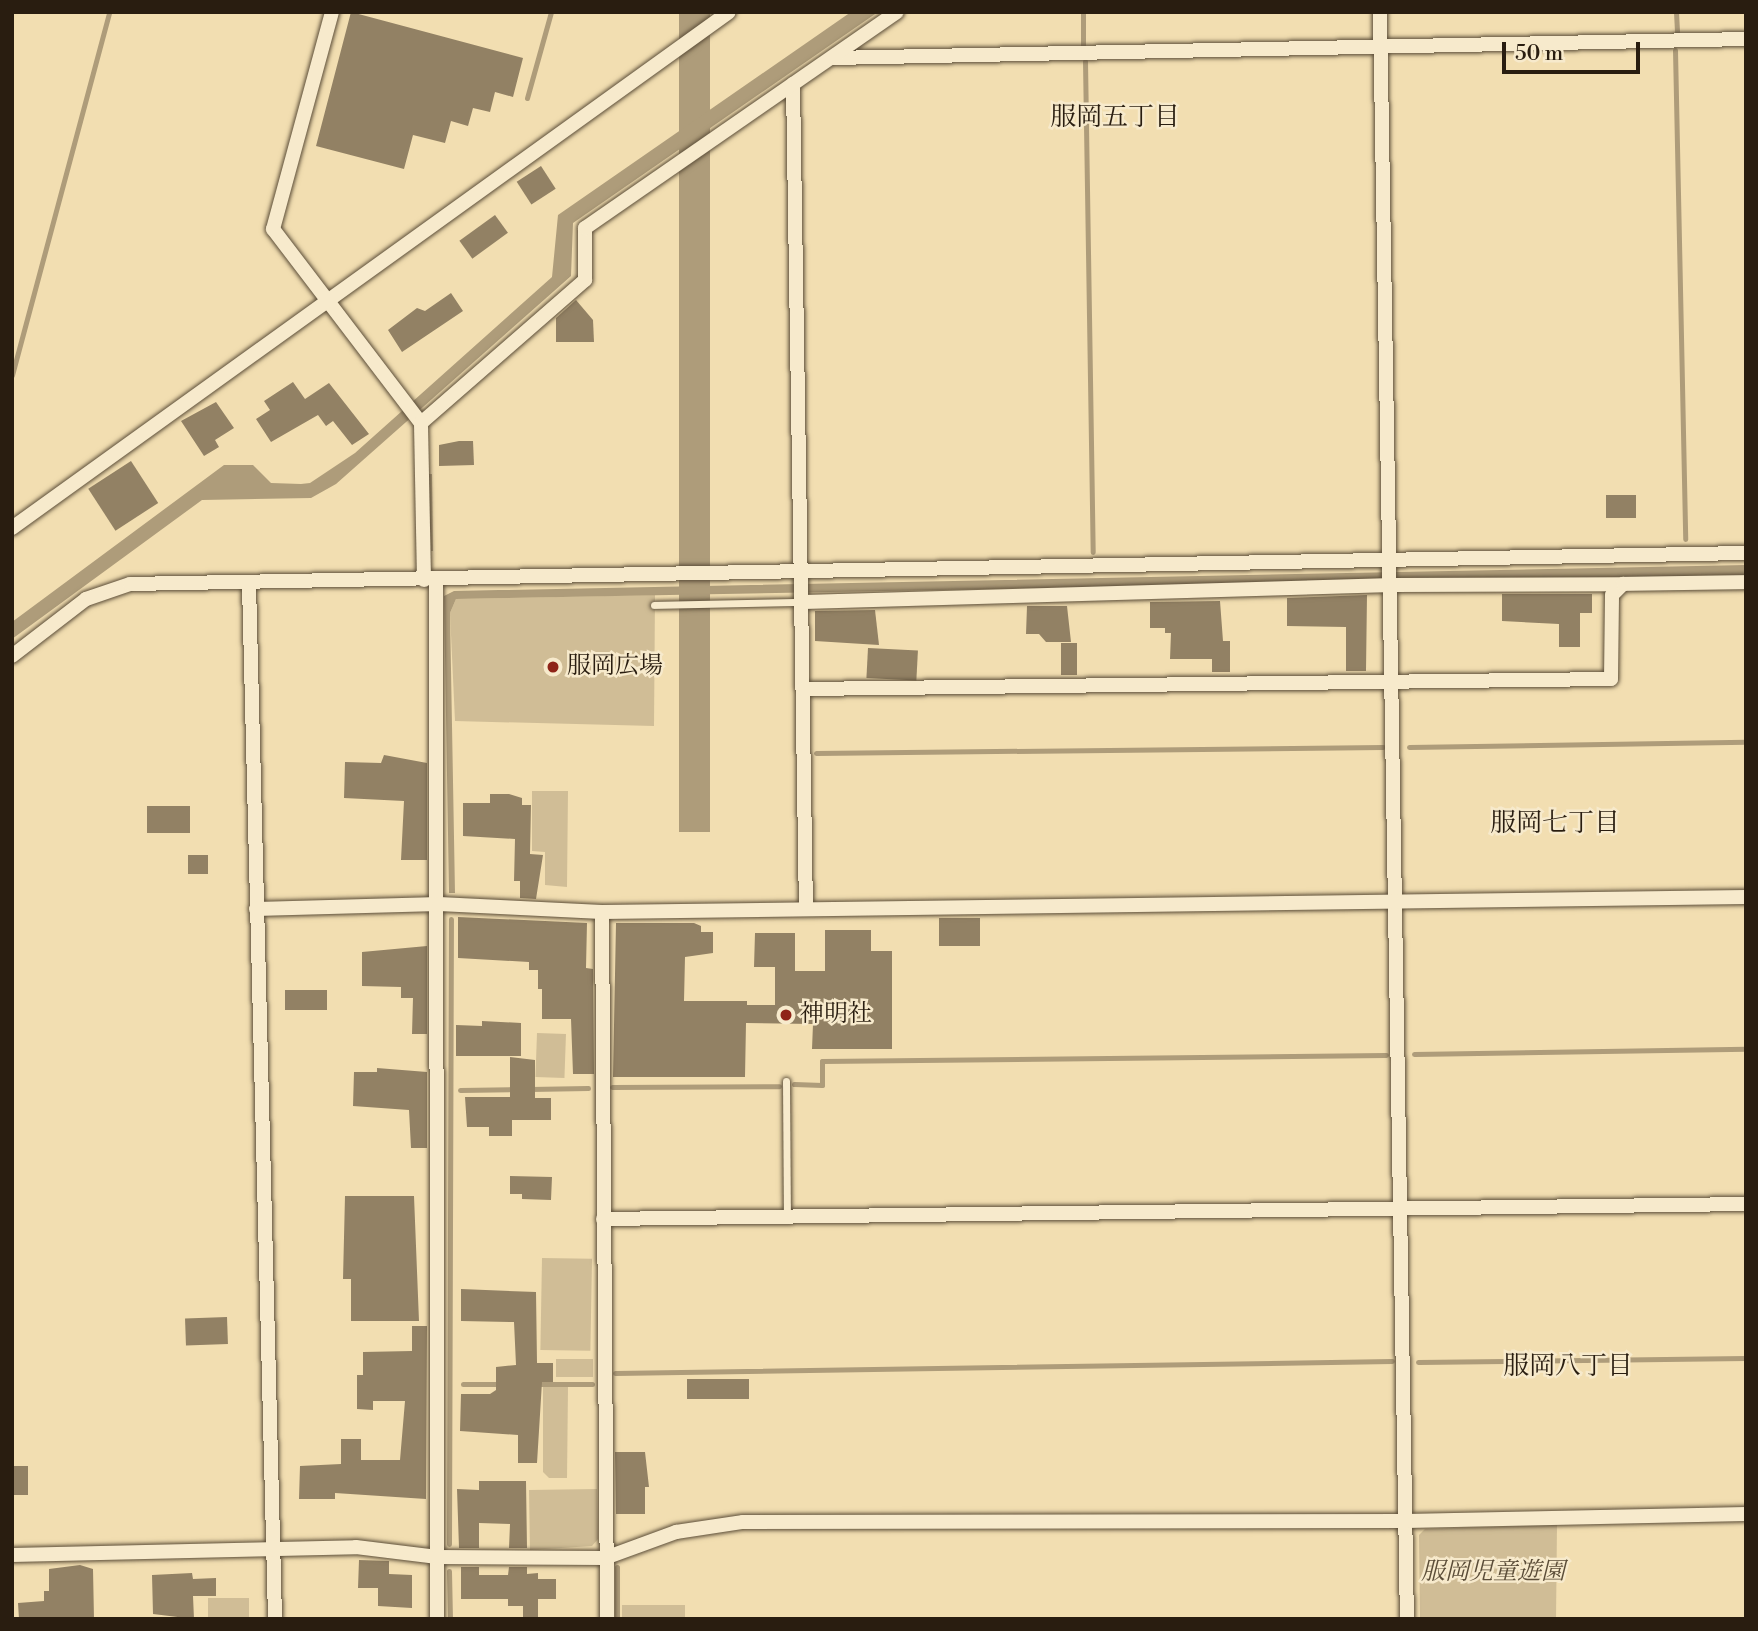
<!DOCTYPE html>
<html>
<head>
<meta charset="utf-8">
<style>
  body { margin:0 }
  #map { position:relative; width:1758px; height:1631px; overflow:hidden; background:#f2deb1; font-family:"Libre Bodoni","Noto Serif JP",serif }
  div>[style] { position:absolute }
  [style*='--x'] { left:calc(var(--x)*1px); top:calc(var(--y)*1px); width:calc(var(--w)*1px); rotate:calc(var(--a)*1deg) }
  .green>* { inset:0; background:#d0bd96; transform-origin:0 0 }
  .water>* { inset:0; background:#ae9c7a; transform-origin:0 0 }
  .stream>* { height:5px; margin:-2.5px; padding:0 2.5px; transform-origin:2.5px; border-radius:2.5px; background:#ae9c7a }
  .building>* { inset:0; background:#928164; transform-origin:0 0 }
  .roads { filter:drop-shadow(0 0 2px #5b4d38) drop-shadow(0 0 2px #5b4d38) }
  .service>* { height:7px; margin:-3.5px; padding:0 3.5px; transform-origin:3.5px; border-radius:3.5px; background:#f7eacc }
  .minor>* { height:14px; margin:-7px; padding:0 7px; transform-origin:7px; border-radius:7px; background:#f7eacc }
  .dots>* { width:19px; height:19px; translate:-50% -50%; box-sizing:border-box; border:4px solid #f7eacc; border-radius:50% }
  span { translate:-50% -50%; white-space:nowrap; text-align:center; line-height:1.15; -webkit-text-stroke:5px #f7eacc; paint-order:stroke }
  .poi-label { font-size:24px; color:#291d10 }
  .left { translate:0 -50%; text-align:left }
  .park-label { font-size:24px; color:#5b4d38; font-style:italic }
  .neighbourhood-label { font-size:26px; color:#291d10 }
  .frame { position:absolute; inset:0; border:14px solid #291d10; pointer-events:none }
  .scale { position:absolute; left:1502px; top:42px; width:138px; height:32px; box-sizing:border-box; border:4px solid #291d10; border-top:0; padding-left:9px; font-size:21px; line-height:24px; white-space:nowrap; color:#291d10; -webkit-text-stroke:5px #f7eacc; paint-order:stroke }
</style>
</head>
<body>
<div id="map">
  <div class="green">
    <div style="clip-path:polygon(655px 595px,654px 726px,455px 721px,450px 613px,456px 599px)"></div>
    <div style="clip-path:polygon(532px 791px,568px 791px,567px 887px,545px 885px,545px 852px,532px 851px)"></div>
    <div style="left:537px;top:1033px;width:29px;height:44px;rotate:2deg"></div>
    <div style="left:542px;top:1258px;width:50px;height:92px;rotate:1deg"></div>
    <div style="left:556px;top:1359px;width:37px;height:18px"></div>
    <div style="clip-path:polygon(543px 1387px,568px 1387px,567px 1478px,549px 1478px,543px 1472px)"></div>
    <div style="clip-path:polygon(597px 1489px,598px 1539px,592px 1546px,530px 1550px,529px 1490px)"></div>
    <div style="clip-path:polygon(1557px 1525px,1556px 1619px,1420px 1619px,1419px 1535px,1425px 1529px)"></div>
    <div style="left:249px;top:1598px;width:21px;height:41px;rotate:90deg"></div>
    <div style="left:685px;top:1605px;width:14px;height:63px;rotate:90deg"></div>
  </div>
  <div class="water">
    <div style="left:679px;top:12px;width:31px;height:820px"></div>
    <div style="clip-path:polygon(851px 12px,878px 12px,573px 223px,571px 276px,336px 484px,311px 498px,202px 500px,12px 639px,12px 622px,224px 465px,253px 465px,271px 483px,301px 484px,310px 483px,355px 453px,552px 277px,558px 215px)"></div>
    <div style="clip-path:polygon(428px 474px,432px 474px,433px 551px,431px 551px)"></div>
    <div style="clip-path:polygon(1746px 565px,1746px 575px,456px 599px,450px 613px,455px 893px,449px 893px,444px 596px,454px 591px)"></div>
  </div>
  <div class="stream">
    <div style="--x:1083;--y:12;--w:33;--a:90"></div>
    <div style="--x:1676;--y:12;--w:22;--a:87"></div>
    <div style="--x:1675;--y:50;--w:489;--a:88.8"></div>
    <div style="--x:1085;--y:61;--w:491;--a:89.1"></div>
    <div style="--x:527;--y:98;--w:89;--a:-74.4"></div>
    <div style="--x:12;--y:375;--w:376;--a:-75"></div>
    <div style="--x:1409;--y:747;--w:337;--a:-0.9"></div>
    <div style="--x:816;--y:753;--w:567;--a:-0.61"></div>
    <div style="--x:1414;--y:1054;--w:332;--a:-0.9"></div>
    <div style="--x:794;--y:1084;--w:28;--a:2"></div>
    <div style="--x:822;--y:1085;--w:24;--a:-90"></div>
    <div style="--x:822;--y:1061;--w:564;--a:-0.61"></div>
    <div style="--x:612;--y:1087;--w:167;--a:-0.3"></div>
    <div style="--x:530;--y:1089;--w:58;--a:-1"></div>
    <div style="--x:460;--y:1090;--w:57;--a:-1"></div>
    <div style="--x:1418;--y:1362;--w:328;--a:-0.7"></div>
    <div style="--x:615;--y:1373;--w:777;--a:-0.88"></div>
    <div style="--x:463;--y:1384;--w:39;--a:0"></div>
    <div style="--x:536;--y:1384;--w:56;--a:0"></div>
    <div style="--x:449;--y:1544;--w:625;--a:-89.82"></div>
    <div style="--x:617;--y:1567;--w:52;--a:90"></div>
    <div style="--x:449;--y:1571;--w:48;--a:88.8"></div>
  </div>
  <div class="building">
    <div style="clip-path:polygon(351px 12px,523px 58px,513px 97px,495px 92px,490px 112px,473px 108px,468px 126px,451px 121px,445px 143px,413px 135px,404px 169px,316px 146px)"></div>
    <div style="left:541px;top:166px;width:27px;height:29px;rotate:57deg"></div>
    <div style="left:495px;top:215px;width:22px;height:44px;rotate:54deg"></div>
    <div style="clip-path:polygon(451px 293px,463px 311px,402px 352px,388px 330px,417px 308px,425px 311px)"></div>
    <div style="clip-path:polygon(576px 300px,593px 320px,594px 342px,556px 342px,556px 318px)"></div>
    <div style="clip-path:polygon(293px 382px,305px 399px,329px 383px,369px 434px,352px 445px,333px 421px,326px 426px,318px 415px,271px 442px,256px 419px,270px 410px,264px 401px)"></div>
    <div style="clip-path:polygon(216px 402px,234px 428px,215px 440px,219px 447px,204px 456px,181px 421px)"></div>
    <div style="clip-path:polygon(459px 441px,473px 441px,474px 465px,439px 466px,439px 445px)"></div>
    <div style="left:131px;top:461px;width:50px;height:51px;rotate:57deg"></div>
    <div style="left:1606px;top:495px;width:30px;height:23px"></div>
    <div style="clip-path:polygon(1502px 594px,1592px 594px,1592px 613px,1580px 613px,1580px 647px,1559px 647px,1559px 624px,1502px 621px)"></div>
    <div style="clip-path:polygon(1367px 595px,1366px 671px,1346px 671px,1346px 627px,1287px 626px,1287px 598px)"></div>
    <div style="clip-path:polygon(1220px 601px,1223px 641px,1230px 641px,1230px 672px,1212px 672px,1212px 659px,1170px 659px,1171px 633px,1165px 633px,1165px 628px,1150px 628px,1150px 602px)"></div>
    <div style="clip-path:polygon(1027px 606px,1067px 606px,1071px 642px,1046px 642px,1039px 634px,1026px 634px)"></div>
    <div style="clip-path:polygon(875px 610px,879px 645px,815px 641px,815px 611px)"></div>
    <div style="left:1061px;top:643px;width:16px;height:32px"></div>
    <div style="left:868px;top:648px;width:50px;height:30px;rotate:3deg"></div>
    <div style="clip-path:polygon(384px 755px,427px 763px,427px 860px,401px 860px,404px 801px,344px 798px,345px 762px,381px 763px)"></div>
    <div style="clip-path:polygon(490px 794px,509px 794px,522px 798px,522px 805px,531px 805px,530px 854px,543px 855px,536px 899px,520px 898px,520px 881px,514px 881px,515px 839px,463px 836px,463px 803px,490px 803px)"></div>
    <div style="left:190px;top:806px;width:27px;height:43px;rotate:90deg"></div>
    <div style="left:208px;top:855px;width:19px;height:20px;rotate:90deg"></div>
    <div style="clip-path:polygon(458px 917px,587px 923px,586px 968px,593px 969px,594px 1074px,573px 1074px,571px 1019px,542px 1019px,542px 989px,538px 989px,538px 970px,529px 970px,529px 962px,458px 958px)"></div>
    <div style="left:939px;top:918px;width:41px;height:28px"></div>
    <div style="clip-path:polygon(616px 923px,694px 923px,701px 926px,701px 932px,713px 932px,713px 953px,685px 957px,684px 1001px,747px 1001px,747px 1005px,775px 1005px,775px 967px,754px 967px,755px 933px,795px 933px,795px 971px,825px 971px,825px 930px,871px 930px,871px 951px,892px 951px,892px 1049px,812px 1049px,813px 1024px,746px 1023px,745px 1077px,613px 1077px)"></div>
    <div style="clip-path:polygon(427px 946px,427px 1034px,412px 1034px,413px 998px,401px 998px,401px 987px,362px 986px,362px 952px)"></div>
    <div style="left:285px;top:990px;width:42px;height:20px"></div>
    <div style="clip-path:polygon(482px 1021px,521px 1023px,521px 1056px,456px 1056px,456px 1025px,482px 1026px)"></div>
    <div style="clip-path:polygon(510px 1057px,535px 1060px,535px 1098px,551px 1098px,551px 1120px,512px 1120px,512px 1136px,489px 1136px,489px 1127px,467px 1127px,465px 1097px,510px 1097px)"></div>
    <div style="clip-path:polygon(377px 1068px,427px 1072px,427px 1148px,411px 1148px,409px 1110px,353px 1106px,354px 1072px,377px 1072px)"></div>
    <div style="clip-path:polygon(510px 1176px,552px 1177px,551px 1200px,522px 1199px,522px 1194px,510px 1194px)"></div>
    <div style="clip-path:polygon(345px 1196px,414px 1196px,419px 1321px,351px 1321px,351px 1279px,343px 1279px)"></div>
    <div style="clip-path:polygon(461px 1289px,536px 1292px,537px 1363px,553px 1363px,553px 1382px,542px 1382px,537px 1463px,518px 1463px,518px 1435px,460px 1431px,461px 1394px,490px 1394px,496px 1390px,496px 1367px,516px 1365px,514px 1322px,461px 1321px)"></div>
    <div style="left:227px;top:1317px;width:27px;height:42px;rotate:88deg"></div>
    <div style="clip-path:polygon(412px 1326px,427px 1326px,426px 1499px,335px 1493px,335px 1499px,299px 1499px,300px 1466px,341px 1464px,341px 1439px,361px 1439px,361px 1460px,400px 1460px,405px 1401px,373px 1401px,373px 1410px,357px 1409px,357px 1375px,363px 1375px,363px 1352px,412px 1351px)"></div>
    <div style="left:687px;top:1379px;width:62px;height:20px"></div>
    <div style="clip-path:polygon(615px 1452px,645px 1452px,649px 1487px,645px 1487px,645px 1514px,616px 1514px)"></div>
    <div style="left:12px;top:1466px;width:16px;height:29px"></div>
    <div style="clip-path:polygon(479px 1481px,526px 1481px,527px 1548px,509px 1548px,510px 1524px,479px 1523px,479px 1548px,459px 1548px,457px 1489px,479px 1490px)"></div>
    <div style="clip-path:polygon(359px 1560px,389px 1561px,389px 1574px,412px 1575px,412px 1608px,378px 1606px,378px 1588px,358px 1588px)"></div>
    <div style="clip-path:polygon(80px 1565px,93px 1569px,94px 1619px,19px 1619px,18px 1603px,44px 1601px,44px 1591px,49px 1591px,49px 1569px)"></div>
    <div style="clip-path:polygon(461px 1567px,479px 1567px,479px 1575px,508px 1575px,509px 1567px,527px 1567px,527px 1574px,538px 1573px,538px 1579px,556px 1579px,556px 1599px,538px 1599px,538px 1619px,523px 1619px,523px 1606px,508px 1606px,508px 1599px,461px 1599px)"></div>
    <div style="clip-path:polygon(192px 1573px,193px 1579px,216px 1578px,216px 1596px,193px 1596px,194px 1619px,153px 1614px,152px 1575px)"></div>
  </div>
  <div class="roads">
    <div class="service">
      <div style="--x:654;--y:605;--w:149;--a:-1.2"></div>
      <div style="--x:786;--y:1081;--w:135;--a:89.6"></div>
    </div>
    <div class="minor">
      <div style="--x:332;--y:12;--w:225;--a:105.2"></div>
      <div style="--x:273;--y:229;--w:244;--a:52.7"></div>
      <div style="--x:1380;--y:12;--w:1607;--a:89.04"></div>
      <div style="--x:832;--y:58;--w:914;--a:-1.19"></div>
      <div style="--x:793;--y:84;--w:823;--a:89.1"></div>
      <div style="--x:12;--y:528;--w:883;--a:-35.74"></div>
      <div style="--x:436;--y:579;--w:1040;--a:89.94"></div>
      <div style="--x:424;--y:580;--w:157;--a:-91.1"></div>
      <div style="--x:421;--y:423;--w:218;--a:-41.1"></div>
      <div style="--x:585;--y:280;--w:52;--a:-90"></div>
      <div style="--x:585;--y:228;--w:379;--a:-34.7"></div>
      <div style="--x:249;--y:584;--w:1035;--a:88.56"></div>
      <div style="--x:804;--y:602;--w:589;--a:-1.65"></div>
      <div style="--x:1393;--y:585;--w:230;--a:-0.2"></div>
      <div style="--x:12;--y:656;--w:93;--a:-37.6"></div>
      <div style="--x:86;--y:599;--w:46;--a:-18.8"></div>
      <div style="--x:130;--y:584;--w:1616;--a:-1.1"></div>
      <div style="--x:804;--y:689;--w:807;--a:-0.71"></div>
      <div style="--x:1611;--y:679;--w:84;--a:-89.3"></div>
      <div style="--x:1612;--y:595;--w:16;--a:-45"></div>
      <div style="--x:1623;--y:584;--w:123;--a:-0.9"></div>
      <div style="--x:256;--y:909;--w:183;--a:-1.6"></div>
      <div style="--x:439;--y:904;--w:163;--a:2.8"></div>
      <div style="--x:602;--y:912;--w:1144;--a:-0.75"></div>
      <div style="--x:602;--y:912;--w:707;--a:89.59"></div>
      <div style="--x:603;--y:1219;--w:1143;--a:-0.75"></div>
      <div style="--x:12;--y:1555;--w:344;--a:-1.3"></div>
      <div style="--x:356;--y:1547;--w:82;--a:7"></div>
      <div style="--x:437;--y:1557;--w:168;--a:0.3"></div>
      <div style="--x:605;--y:1558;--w:76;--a:-20.1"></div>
      <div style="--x:676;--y:1532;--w:68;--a:-8.5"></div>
      <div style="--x:743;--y:1522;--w:663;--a:-0.09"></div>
      <div style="--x:1406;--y:1521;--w:340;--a:-1.2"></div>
    </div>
  </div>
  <div class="dots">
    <div style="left:553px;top:667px;background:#8f2418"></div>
    <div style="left:786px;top:1015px;background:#8f2418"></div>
  </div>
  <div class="poi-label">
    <span class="left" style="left:567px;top:667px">服岡広場</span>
    <span class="left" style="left:800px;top:1015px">神明社</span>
  </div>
  <div class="park-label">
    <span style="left:1493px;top:1573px">服岡児童遊園</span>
  </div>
  <div class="neighbourhood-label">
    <span style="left:1115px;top:118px">服岡五丁目</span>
    <span style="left:1555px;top:824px">服岡七丁目</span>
    <span style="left:1568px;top:1367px">服岡八丁目</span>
  </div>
  <div class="frame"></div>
  <div class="scale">50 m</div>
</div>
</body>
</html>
